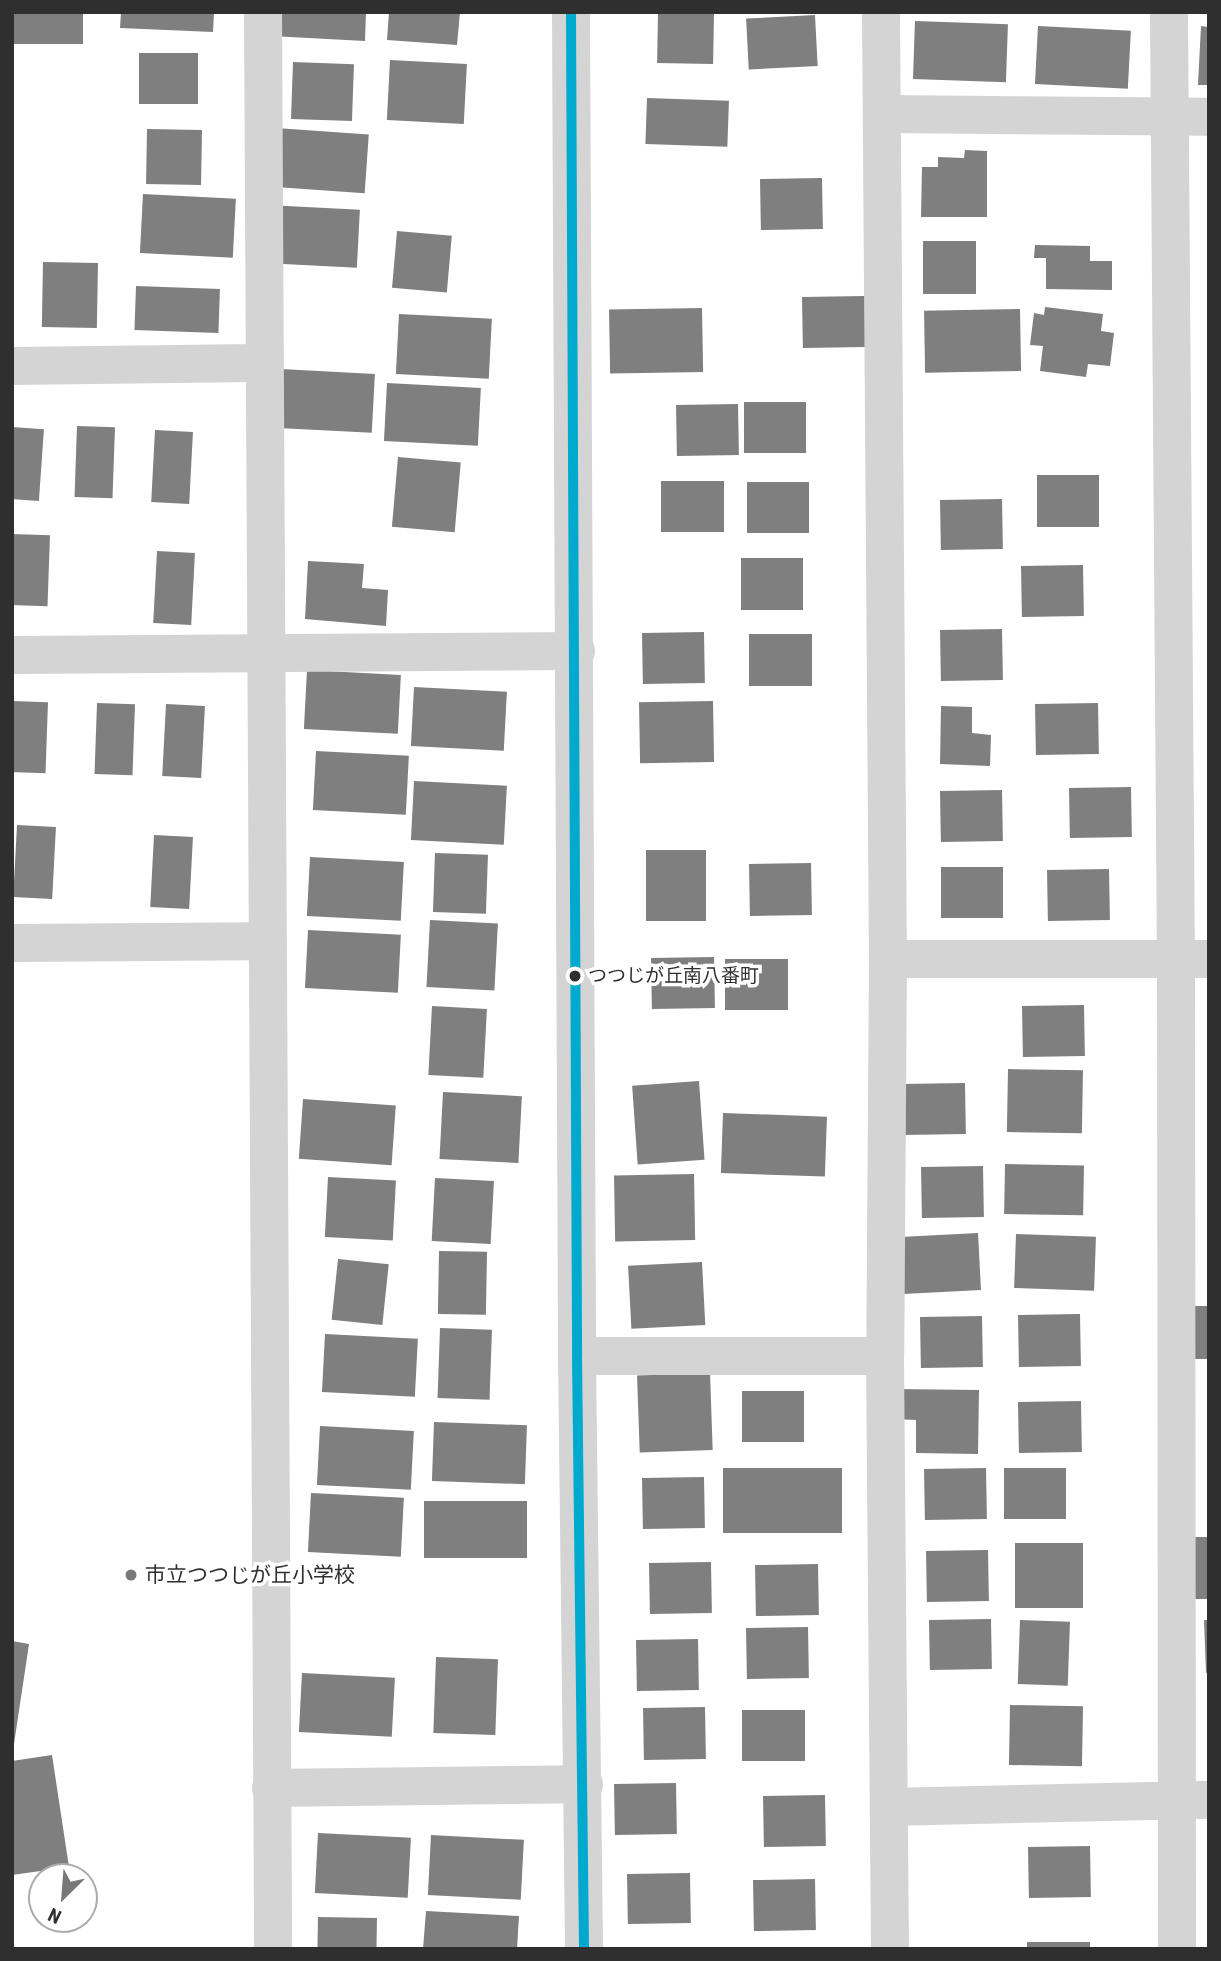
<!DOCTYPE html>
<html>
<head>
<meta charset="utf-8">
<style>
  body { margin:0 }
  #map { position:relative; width:1221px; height:1961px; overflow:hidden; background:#fff; font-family:"Roboto Condensed","Noto Sans JP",sans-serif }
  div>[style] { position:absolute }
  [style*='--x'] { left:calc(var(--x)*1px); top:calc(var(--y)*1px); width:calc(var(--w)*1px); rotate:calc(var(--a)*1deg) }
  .building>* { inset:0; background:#7f7f7f; transform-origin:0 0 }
  .minor>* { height:38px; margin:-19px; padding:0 19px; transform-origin:19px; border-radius:19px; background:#d4d4d4 }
  .tertiary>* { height:38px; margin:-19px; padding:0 19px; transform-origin:19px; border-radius:19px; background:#d4d4d4 }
  .bus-1>* { height:10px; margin:-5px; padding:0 5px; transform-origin:5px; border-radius:5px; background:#00a9ce }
  .dots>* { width:19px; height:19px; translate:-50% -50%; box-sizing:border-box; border:4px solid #fff; border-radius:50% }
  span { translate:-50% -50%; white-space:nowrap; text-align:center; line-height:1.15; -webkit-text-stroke:7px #fff; paint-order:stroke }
  .bus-label { font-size:19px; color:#2f2f2f }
  .left { translate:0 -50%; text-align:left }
  .poi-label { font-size:21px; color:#2f2f2f }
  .frame { position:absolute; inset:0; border:14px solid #2f2f2f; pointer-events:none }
  .north { position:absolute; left:28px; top:1863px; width:70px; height:70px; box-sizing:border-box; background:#fff; border:2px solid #acacac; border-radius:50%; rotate:205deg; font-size:19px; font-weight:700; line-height:28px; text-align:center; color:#2f2f2f }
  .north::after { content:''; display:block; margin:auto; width:24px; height:32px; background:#787878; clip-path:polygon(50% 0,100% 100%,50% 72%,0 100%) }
</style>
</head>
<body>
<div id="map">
  <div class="building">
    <div style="left:12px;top:12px;width:71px;height:32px"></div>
    <div style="clip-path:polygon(121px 12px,214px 12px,213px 32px,120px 28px)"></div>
    <div style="clip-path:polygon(273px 12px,366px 12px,365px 41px,271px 36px)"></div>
    <div style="clip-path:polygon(389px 12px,460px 12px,457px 45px,387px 40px)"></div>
    <div style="left:658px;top:12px;width:56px;height:51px;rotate:1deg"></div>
    <div style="left:815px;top:15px;width:51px;height:69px;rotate:87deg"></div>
    <div style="left:915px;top:21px;width:93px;height:58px;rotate:2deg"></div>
    <div style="left:1038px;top:26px;width:93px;height:58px;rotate:3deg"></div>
    <div style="clip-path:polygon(1201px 26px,1209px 27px,1209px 85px,1198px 85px)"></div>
    <div style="left:139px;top:53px;width:59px;height:51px"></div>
    <div style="left:390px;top:60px;width:77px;height:60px;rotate:3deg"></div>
    <div style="left:293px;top:62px;width:61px;height:57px;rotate:2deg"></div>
    <div style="left:647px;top:98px;width:82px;height:46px;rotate:2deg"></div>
    <div style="left:276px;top:128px;width:93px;height:59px;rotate:4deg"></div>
    <div style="left:147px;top:129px;width:55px;height:55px;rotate:1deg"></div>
    <div style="clip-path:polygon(965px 150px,987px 151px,987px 217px,921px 217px,922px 167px,938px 167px,938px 157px,964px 158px)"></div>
    <div style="left:822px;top:178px;width:51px;height:62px;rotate:89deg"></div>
    <div style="left:143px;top:194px;width:93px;height:59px;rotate:3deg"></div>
    <div style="left:267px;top:205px;width:93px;height:58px;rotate:3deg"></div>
    <div style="left:397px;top:231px;width:55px;height:57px;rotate:5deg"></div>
    <div style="left:923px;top:241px;width:53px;height:53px"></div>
    <div style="clip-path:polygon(1035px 245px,1090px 246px,1090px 261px,1112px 261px,1112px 290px,1046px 289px,1046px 258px,1034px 258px)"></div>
    <div style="left:43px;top:262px;width:55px;height:65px;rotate:1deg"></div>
    <div style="left:136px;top:286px;width:84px;height:44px;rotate:2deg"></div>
    <div style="left:865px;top:296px;width:51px;height:63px;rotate:89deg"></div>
    <div style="clip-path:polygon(1045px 307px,1103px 314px,1101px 331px,1114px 333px,1110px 366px,1088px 364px,1086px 377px,1040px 371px,1043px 346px,1030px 345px,1034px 313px,1044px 315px)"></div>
    <div style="left:702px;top:308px;width:64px;height:93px;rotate:89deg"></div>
    <div style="left:1020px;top:309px;width:62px;height:96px;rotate:89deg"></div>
    <div style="left:399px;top:314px;width:93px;height:60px;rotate:3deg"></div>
    <div style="left:281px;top:369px;width:94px;height:59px;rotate:3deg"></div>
    <div style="left:387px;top:383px;width:94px;height:58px;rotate:3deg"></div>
    <div style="left:744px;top:402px;width:62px;height:51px"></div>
    <div style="left:738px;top:404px;width:51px;height:62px;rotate:89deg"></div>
    <div style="left:77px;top:426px;width:38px;height:71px;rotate:2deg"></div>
    <div style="left:12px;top:427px;width:32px;height:72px;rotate:4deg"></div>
    <div style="left:155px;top:430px;width:38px;height:72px;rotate:3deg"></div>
    <div style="left:398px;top:457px;width:63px;height:70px;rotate:5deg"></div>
    <div style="left:1037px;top:475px;width:62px;height:52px"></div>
    <div style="left:724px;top:481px;width:51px;height:63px;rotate:90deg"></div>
    <div style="left:747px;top:482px;width:62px;height:51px"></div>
    <div style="left:1002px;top:499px;width:50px;height:62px;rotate:89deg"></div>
    <div style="left:12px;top:534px;width:38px;height:71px;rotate:2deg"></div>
    <div style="left:157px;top:551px;width:38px;height:72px;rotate:3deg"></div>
    <div style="left:741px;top:558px;width:62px;height:52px"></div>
    <div style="clip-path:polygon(308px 561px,364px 564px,362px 588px,388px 590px,386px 626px,305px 619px)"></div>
    <div style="left:1083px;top:565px;width:51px;height:62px;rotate:89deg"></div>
    <div style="left:1002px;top:629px;width:51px;height:62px;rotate:89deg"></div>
    <div style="left:704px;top:632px;width:51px;height:62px;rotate:89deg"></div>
    <div style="left:749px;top:634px;width:63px;height:52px"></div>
    <div style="left:307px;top:670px;width:94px;height:59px;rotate:3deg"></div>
    <div style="left:414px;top:687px;width:93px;height:59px;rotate:3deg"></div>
    <div style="left:12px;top:701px;width:36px;height:71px;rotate:2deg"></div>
    <div style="left:713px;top:701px;width:61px;height:74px;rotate:89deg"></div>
    <div style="left:97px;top:703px;width:38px;height:71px;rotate:2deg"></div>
    <div style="left:1098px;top:703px;width:51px;height:63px;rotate:89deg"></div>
    <div style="left:166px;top:704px;width:39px;height:72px;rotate:3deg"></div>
    <div style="clip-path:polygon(941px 706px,972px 707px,972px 733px,991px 735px,990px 766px,940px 764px)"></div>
    <div style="left:316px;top:751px;width:93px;height:59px;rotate:3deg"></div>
    <div style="left:414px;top:781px;width:93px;height:59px;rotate:3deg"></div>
    <div style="left:1131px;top:787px;width:50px;height:62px;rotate:89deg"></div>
    <div style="left:1002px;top:790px;width:51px;height:62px;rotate:89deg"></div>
    <div style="left:17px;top:825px;width:39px;height:72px;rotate:3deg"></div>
    <div style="left:154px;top:835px;width:39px;height:72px;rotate:3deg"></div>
    <div style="left:646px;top:850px;width:60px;height:71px"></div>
    <div style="left:435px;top:853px;width:53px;height:59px;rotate:2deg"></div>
    <div style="left:310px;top:857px;width:94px;height:59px;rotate:3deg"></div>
    <div style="left:811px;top:863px;width:52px;height:62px;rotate:89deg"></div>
    <div style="left:941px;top:867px;width:62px;height:51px"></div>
    <div style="left:1109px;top:869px;width:51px;height:62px;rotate:89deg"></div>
    <div style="left:430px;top:920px;width:68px;height:67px;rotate:3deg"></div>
    <div style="left:308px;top:930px;width:93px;height:58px;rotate:3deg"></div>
    <div style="left:714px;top:957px;width:51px;height:63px;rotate:89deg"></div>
    <div style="left:788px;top:959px;width:51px;height:63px;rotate:90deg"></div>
    <div style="left:1084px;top:1005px;width:51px;height:62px;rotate:89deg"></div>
    <div style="left:432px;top:1006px;width:55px;height:69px;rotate:3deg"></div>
    <div style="left:1008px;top:1069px;width:75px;height:63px;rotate:1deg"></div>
    <div style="left:699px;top:1081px;width:79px;height:67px;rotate:86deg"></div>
    <div style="left:965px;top:1083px;width:51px;height:63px;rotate:89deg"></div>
    <div style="left:443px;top:1092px;width:79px;height:67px;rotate:3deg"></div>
    <div style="left:303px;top:1099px;width:93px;height:60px;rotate:4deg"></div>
    <div style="left:723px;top:1113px;width:104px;height:60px;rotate:2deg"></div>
    <div style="left:1005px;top:1164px;width:79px;height:50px;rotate:1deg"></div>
    <div style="left:983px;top:1166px;width:51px;height:62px;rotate:89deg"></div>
    <div style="left:694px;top:1174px;width:66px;height:80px;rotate:89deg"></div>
    <div style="left:328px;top:1177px;width:68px;height:60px;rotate:3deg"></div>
    <div style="left:435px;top:1178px;width:59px;height:63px;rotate:3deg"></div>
    <div style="left:978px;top:1233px;width:57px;height:78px;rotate:87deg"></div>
    <div style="left:1016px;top:1234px;width:80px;height:54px;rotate:2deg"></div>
    <div style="left:439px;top:1251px;width:48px;height:63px;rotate:1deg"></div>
    <div style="left:338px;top:1259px;width:51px;height:61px;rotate:6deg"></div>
    <div style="left:702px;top:1262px;width:63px;height:74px;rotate:87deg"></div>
    <div style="left:1188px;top:1306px;width:21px;height:53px"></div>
    <div style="left:1080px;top:1314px;width:52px;height:62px;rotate:89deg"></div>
    <div style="left:982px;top:1316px;width:51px;height:62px;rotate:89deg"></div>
    <div style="left:440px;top:1328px;width:52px;height:70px;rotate:2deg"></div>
    <div style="left:325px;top:1334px;width:93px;height:58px;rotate:3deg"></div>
    <div style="left:710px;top:1373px;width:77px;height:73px;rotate:88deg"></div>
    <div style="clip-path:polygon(894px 1389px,979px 1390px,978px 1454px,916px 1453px,916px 1420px,893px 1419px)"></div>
    <div style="left:742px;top:1391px;width:62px;height:51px"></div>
    <div style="left:1081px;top:1401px;width:51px;height:63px;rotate:89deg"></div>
    <div style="left:434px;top:1422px;width:93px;height:59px;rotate:2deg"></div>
    <div style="left:320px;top:1426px;width:94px;height:59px;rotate:3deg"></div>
    <div style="left:723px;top:1468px;width:119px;height:65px"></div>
    <div style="left:986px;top:1468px;width:51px;height:62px;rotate:89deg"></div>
    <div style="left:1004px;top:1468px;width:62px;height:51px"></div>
    <div style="left:704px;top:1477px;width:51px;height:62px;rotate:89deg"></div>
    <div style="left:311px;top:1493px;width:93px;height:59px;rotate:3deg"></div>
    <div style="left:424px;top:1501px;width:103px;height:57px"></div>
    <div style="left:1209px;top:1537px;width:62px;height:20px;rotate:90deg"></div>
    <div style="left:1015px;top:1543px;width:68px;height:65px"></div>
    <div style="left:988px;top:1550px;width:51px;height:62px;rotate:89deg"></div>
    <div style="left:711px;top:1562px;width:51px;height:62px;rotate:89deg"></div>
    <div style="left:818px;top:1564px;width:51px;height:63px;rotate:89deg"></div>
    <div style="left:991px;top:1619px;width:50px;height:62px;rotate:89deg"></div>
    <div style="left:1020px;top:1620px;width:50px;height:64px;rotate:2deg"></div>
    <div style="clip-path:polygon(1204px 1620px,1209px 1620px,1209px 1672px,1206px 1673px)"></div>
    <div style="left:808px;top:1627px;width:51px;height:62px;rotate:89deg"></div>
    <div style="left:698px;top:1639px;width:51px;height:62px;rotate:89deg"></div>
    <div style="clip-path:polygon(12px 1641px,29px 1644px,14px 1744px,12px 1744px)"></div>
    <div style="left:436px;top:1657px;width:62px;height:76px;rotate:2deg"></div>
    <div style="left:302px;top:1673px;width:93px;height:59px;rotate:3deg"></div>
    <div style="left:1010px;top:1705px;width:73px;height:60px;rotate:1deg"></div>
    <div style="left:705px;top:1707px;width:52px;height:62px;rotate:89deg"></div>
    <div style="left:805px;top:1710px;width:51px;height:63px;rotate:90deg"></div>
    <div style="clip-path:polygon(52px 1755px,69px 1867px,12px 1875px,12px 1761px)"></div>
    <div style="left:676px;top:1783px;width:51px;height:62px;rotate:89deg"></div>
    <div style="left:825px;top:1795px;width:51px;height:62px;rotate:89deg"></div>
    <div style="left:318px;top:1833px;width:93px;height:60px;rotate:3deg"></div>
    <div style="left:431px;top:1835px;width:93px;height:60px;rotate:3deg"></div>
    <div style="left:1090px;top:1846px;width:51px;height:62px;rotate:89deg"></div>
    <div style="left:690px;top:1873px;width:50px;height:63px;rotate:89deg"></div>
    <div style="left:815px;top:1879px;width:51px;height:62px;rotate:89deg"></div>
    <div style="clip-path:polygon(426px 1911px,519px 1916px,517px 1949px,423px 1949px)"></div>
    <div style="left:318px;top:1917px;width:59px;height:32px;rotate:1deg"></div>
    <div style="left:1027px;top:1942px;width:63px;height:7px"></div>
  </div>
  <div class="minor">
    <div style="--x:263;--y:12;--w:1937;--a:89.7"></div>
    <div style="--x:881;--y:12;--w:947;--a:89.58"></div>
    <div style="--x:888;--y:959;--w:397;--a:90.4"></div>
    <div style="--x:885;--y:1356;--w:593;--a:89.52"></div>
    <div style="--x:1169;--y:12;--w:947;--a:89.58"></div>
    <div style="--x:1176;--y:959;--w:990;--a:89.94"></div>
    <div style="--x:884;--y:114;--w:325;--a:0.5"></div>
    <div style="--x:12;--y:366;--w:251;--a:-0.7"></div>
    <div style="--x:12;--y:655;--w:564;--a:-0.41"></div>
    <div style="--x:12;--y:943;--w:256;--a:-0.4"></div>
    <div style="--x:888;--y:959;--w:321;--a:0"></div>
    <div style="--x:577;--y:1356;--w:308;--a:0"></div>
    <div style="--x:271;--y:1788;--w:313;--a:-0.7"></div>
    <div style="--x:889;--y:1807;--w:320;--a:-1.3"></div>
  </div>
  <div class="tertiary">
    <div style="--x:571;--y:12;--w:1344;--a:89.74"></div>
    <div style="--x:577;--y:1356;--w:593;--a:89.32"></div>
  </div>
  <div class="bus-1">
    <div style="--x:571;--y:12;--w:1344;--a:89.74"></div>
    <div style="--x:577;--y:1356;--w:593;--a:89.32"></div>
  </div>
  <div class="dots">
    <div style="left:575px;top:976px;background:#2f2f2f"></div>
    <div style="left:131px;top:1575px;background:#787878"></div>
  </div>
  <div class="bus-label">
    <span class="left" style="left:588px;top:976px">つつじが丘南八番町</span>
  </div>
  <div class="poi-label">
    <span class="left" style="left:145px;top:1575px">市立つつじが丘小学校</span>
  </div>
  <div class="frame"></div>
  <div class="north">N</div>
</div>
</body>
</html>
